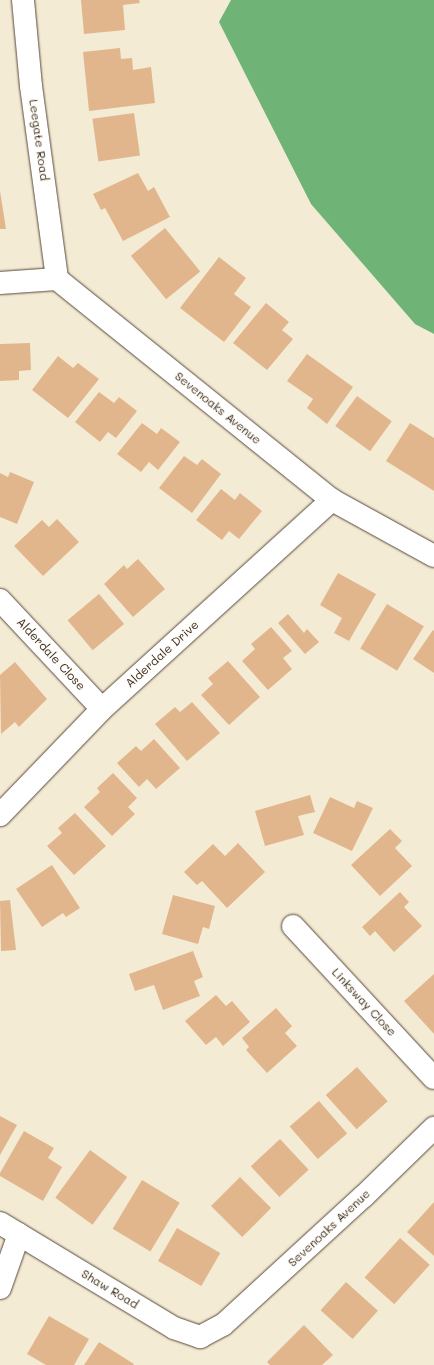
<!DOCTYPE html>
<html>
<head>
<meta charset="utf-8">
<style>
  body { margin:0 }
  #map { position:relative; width:434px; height:1365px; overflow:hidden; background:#f4ebd5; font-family:Mali,sans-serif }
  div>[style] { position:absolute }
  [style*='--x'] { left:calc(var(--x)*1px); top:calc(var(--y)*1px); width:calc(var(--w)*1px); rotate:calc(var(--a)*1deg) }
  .forest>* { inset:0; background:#6fb377 }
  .building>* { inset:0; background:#e2b68d; transform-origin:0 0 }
  .roads { filter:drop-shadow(0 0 1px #574739) drop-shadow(0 0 1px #574739) }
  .minor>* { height:22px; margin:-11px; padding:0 11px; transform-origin:11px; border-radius:11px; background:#fff }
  span { translate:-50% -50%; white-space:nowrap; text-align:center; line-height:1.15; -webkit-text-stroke:3px #fdfcf7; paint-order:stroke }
  .street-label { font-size:12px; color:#3b2a1e }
</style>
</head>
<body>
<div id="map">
  <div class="forest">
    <div style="clip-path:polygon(231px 0,434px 0,434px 334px,415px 324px,311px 204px,219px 22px)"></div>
  </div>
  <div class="building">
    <div style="clip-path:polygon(81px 0,139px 0,140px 3px,123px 5px,125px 30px,84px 34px)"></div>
    <div style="clip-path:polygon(120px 48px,121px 59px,132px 58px,133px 70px,151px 67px,155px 103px,89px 111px,83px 52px)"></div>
    <div style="left:134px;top:113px;width:43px;height:42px;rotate:82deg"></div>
    <div style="clip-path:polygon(138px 173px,148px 191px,154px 187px,170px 217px,123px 241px,105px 208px,101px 210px,93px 194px)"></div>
    <div style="clip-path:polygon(0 191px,6px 229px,0 229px)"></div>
    <div style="left:165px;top:228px;width:56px;height:44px;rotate:51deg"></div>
    <div style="clip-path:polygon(219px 257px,246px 278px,234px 294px,251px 307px,224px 342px,180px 308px)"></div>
    <div style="clip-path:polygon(266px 303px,289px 322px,282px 330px,293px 339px,267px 370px,233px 343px)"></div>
    <div style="clip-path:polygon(30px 343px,31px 370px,19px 371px,19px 380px,0 381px,0 344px)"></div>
    <div style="clip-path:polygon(307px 354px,353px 387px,327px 424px,307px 408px,313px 399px,287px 381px)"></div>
    <div style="clip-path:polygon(58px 356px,73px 368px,78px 363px,99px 379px,68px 418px,32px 390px)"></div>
    <div style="clip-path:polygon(99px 392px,114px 403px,119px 397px,137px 411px,116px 438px,108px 432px,100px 442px,75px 422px)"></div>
    <div style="left:357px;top:396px;width:43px;height:37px;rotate:36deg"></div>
    <div style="clip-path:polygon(142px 423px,157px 434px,161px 428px,180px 442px,158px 470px,149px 462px,141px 472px,117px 454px)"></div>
    <div style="clip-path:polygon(410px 423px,434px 438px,434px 491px,386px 461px)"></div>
    <div style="clip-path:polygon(184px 456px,197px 465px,202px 459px,221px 474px,192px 513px,159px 488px)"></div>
    <div style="clip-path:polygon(10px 472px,34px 482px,17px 524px,0 517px,0 473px,8px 477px)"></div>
    <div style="clip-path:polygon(221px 489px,235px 500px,240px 493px,262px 511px,239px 539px,229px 531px,222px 540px,196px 520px)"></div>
    <div style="clip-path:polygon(57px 519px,79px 542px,43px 576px,14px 546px,42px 520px,49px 527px)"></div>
    <div style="clip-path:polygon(138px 559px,165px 589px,133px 617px,104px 584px,124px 565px,127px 569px)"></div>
    <div style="clip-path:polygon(338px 573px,376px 594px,349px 641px,334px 633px,342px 618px,320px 605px)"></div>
    <div style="left:99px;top:594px;width:39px;height:41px;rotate:50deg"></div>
    <div style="left:387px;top:604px;width:43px;height:52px;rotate:31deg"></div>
    <div style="clip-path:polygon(288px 614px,304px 633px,307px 629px,319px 642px,305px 654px,278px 623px)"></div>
    <div style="clip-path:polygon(271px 627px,292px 651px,283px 658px,292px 669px,268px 690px,242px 661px,255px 649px,251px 644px)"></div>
    <div style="clip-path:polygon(433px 630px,434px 631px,434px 673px,413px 659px)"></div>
    <div style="clip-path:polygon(228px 661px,260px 697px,229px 725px,201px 695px,213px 684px,208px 678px)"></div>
    <div style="clip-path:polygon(15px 662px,47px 699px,19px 727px,15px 722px,1px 734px,0 675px)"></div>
    <div style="clip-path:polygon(192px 702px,220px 733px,187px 761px,155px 724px,175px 707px,180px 712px)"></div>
    <div style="clip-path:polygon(154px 739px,180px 768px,156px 789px,147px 779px,139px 787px,117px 763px,136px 746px,141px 751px)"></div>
    <div style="clip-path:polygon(113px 773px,137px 798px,128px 807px,135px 814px,112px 836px,84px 807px,100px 792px,97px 788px)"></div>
    <div style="clip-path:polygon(310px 795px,315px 812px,298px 816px,304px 835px,265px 846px,255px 811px)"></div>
    <div style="clip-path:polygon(330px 797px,354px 808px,357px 801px,373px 808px,352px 851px,313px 833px)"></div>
    <div style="clip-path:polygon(75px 813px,106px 846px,74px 875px,47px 846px,62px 833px,58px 828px)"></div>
    <div style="clip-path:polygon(390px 829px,402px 841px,395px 848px,412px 866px,380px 896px,351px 865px)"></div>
    <div style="clip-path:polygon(238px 843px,265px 872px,227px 908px,202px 881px,197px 885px,184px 872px,213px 844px,225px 856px)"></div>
    <div style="clip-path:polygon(52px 865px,80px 908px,66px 917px,63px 913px,42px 927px,16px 889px)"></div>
    <div style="clip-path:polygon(400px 892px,409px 902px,404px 907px,422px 926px,394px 952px,375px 931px,370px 936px,362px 927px)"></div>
    <div style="clip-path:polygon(173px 895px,215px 906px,209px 929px,203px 927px,198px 944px,162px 934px)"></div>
    <div style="clip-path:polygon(10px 900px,16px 950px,1px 951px,0 901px)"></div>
    <div style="clip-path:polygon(193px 951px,203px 977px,194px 981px,200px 996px,163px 1010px,154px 985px,135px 991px,129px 974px)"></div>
    <div style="clip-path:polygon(434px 974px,434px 1034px,404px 1001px)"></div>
    <div style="clip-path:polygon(216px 995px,226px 1006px,232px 1001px,250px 1022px,223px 1046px,216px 1037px,206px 1045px,185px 1021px)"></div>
    <div style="clip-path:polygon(276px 1008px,292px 1026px,285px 1033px,297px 1046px,267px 1073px,246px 1050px,249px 1047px,242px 1038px)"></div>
    <div style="left:357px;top:1067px;width:46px;height:42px;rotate:48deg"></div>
    <div style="left:319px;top:1101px;width:43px;height:39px;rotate:49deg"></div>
    <div style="clip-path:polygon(0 1116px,17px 1125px,0 1155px)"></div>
    <div style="clip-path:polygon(24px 1131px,54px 1148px,48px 1158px,62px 1167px,43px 1201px,0 1176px,0 1173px)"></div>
    <div style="left:280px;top:1139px;width:42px;height:40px;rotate:47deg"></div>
    <div style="left:90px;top:1150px;width:46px;height:59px;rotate:36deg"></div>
    <div style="left:240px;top:1177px;width:44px;height:41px;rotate:45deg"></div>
    <div style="left:142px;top:1180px;width:44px;height:57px;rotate:31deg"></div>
    <div style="clip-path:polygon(434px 1202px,434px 1256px,407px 1232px)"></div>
    <div style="left:177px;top:1228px;width:50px;height:38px;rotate:30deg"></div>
    <div style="left:400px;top:1238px;width:40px;height:53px;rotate:42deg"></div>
    <div style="left:346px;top:1282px;width:43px;height:38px;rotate:42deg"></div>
    <div style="clip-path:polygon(49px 1316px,89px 1339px,74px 1365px,46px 1365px,27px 1354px)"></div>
    <div style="clip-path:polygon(304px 1325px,333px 1355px,322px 1365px,270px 1365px,267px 1362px)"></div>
    <div style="clip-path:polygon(99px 1342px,134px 1364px,133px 1365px,84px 1365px)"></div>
  </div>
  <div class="roads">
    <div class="minor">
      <div style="--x:23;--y:0;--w:86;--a:84.7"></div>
      <div style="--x:31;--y:86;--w:195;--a:82.3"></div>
      <div style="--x:0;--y:283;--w:57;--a:-4"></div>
      <div style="--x:57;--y:279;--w:353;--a:38.8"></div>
      <div style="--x:332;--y:500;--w:116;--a:28.8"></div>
      <div style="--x:0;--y:600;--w:149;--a:46.9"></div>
      <div style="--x:0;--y:815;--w:147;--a:-46.1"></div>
      <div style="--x:102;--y:709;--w:311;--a:-42.3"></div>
      <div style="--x:293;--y:926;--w:207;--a:47.2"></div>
      <div style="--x:0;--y:1223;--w:203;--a:31.1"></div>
      <div style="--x:174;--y:1328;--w:28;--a:19"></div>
      <div style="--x:200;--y:1337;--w:26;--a:-28"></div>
      <div style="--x:223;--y:1325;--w:191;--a:-42.5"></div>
      <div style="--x:364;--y:1196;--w:98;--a:-44.2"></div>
      <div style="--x:0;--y:1288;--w:57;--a:-70.6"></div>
    </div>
  </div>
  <div class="street-label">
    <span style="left:39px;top:140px;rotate:82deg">Leegate Road</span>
    <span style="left:218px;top:408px;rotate:39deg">Sevenoaks Avenue</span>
    <span style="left:51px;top:654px;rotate:47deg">Alderdale Close</span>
    <span style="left:162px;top:654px;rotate:-42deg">Alderdale Drive</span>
    <span style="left:364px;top:1002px;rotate:47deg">Linksway Close</span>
    <span style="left:329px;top:1228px;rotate:-43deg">Sevenoaks Avenue</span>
    <span style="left:110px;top:1289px;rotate:31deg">Shaw Road</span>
  </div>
</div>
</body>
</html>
